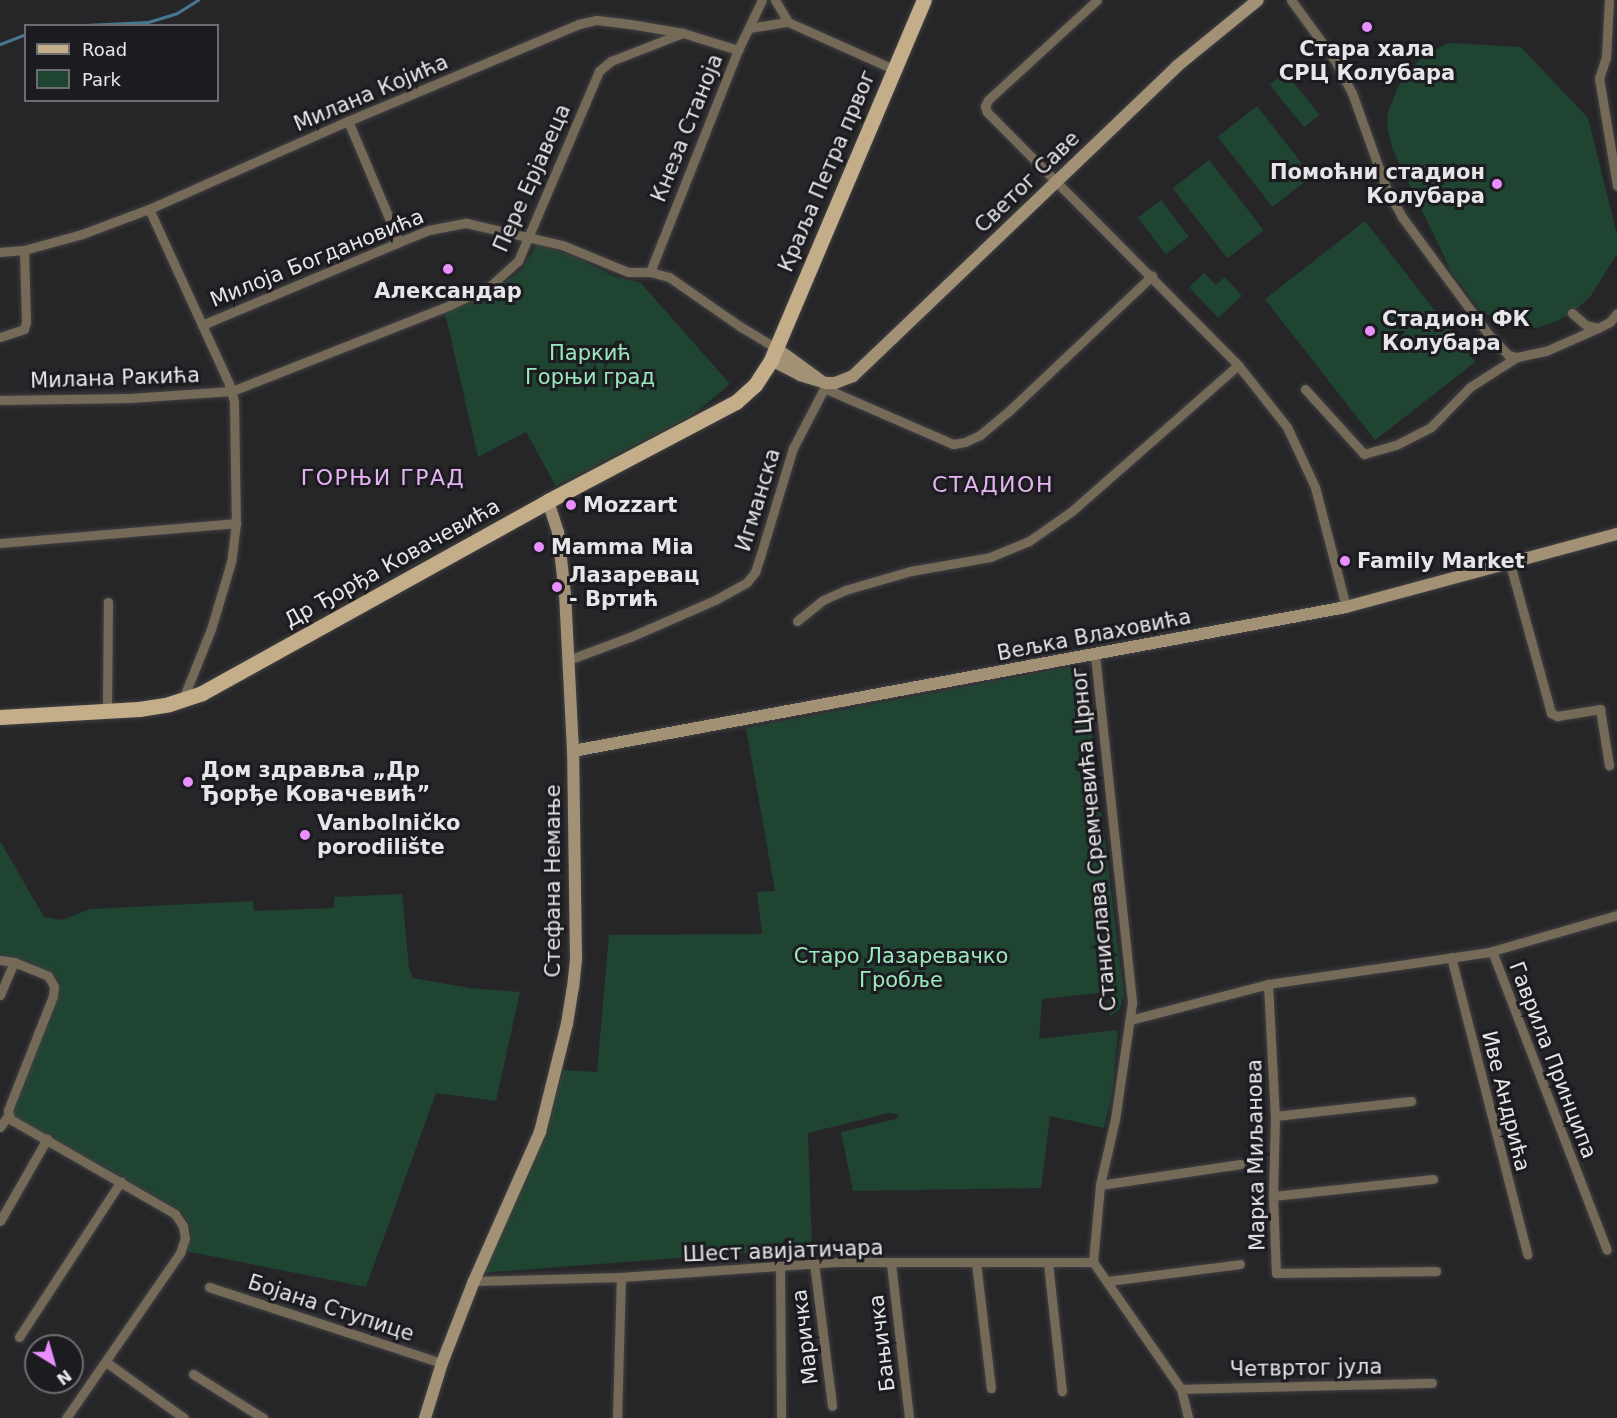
<!DOCTYPE html>
<html>
<head>
<meta charset="utf-8">
<style>
  body { margin:0 }
  #map { position:relative; width:1617px; height:1418px; overflow:hidden; background:#262629; font-family:"DejaVu Sans",sans-serif }
  div>[style] { position:absolute }
  [style*='--x'] { left:calc(var(--x)*1px); top:calc(var(--y)*1px); width:calc(var(--w)*1px); rotate:calc(var(--a)*1deg) }
  .green>* { inset:0; background:#1f4431; transform-origin:0 0 }
  .stream>* { height:3px; margin:-1.5px; padding:0 1.5px; transform-origin:1.5px; border-radius:1.5px; background:#477692 }
  .roads { filter:drop-shadow(0 0 2px #414144) drop-shadow(0 0 2px #414144) }
  .street>* { height:9px; margin:-4.5px; padding:0 4.5px; transform-origin:4.5px; border-radius:4.5px; background:#756a58 }
  .secondary>* { height:12px; margin:-6px; padding:0 6px; transform-origin:6px; border-radius:6px; background:#a29174 }
  .primary>* { height:15px; margin:-7.5px; padding:0 7.5px; transform-origin:7.5px; border-radius:7.5px; background:#c4ae89 }
  .dots>* { width:16px; height:16px; translate:-50% -50%; box-sizing:border-box; border:3px solid #1c1c20; border-radius:50% }
  span { translate:-50% -50%; white-space:nowrap; text-align:center; line-height:1.15; -webkit-text-stroke:6px #1c1c20; paint-order:stroke }
  .poi-label { font-size:21px; color:#e6e6e9; font-weight:700 }
  .right { translate:-100% -50%; text-align:right }
  .left { translate:0 -50%; text-align:left }
  .street-label { font-size:21px; color:#e6e6e9 }
  .park-label { font-size:21px; color:#9ae8bd }
  .neighbourhood-label { font-size:22px; color:#e5b4f2; letter-spacing:1.5px }
  .legend { position:absolute; left:24px; top:24px; width:195px; height:78px; box-sizing:border-box; background:#1c1c20; border:2px solid #6d6d70; margin:0; padding:8px 10px; list-style:none; font-size:18px; color:#e6e6e9 }
  .legend li { display:flex; align-items:center; gap:12px; height:30px }
  .legend b { width:30px; border:2px solid #6d6d70 }
  .north { position:absolute; left:24px; top:1334px; width:60px; height:60px; box-sizing:border-box; background:#1c1c20; border:2px solid #6d6d70; border-radius:50%; rotate:143deg; font-size:16px; font-weight:700; line-height:24px; text-align:center; color:#e6e6e9 }
  .north::after { content:''; display:block; margin:auto; width:21px; height:27px; background:#e88eff; clip-path:polygon(50% 0,100% 100%,50% 72%,0 100%) }
</style>
</head>
<body>
<div id="map">
  <div class="green">
    <div style="clip-path:polygon(1449px 43px,1521px 47px,1588px 118px,1617px 235px,1617px 254px,1590px 297px,1572px 313px,1557px 321px,1536px 328px,1524px 327px,1502px 322px,1482px 312px,1452px 273px,1392px 148px,1387px 124px,1388px 112px,1402px 78px,1424px 55px)"></div>
    <div style="left:1285px;top:72px;width:55px;height:20px;rotate:51deg"></div>
    <div style="left:1257px;top:106px;width:89px;height:50px;rotate:52deg"></div>
    <div style="left:1209px;top:160px;width:89px;height:46px;rotate:52deg"></div>
    <div style="left:1161px;top:200px;width:46px;height:29px;rotate:53deg"></div>
    <div style="left:1365px;top:221px;width:179px;height:127px;rotate:52deg"></div>
    <div style="clip-path:polygon(537px 244px,574px 256px,615px 277px,640px 282px,730px 384px,693px 415px,556px 486px,526px 432px,478px 457px,445px 313px,492px 292px,507px 281px,522px 269px)"></div>
    <div style="clip-path:polygon(1204px 273px,1216px 285px,1225px 277px,1242px 296px,1218px 318px,1189px 287px)"></div>
    <div style="clip-path:polygon(1069px 667px,1081px 669px,1085px 677px,1124px 996px,1119px 1010px,1110px 1016px,1107px 992px,1042px 999px,1039px 1039px,1116px 1030px,1118px 1032px,1112px 1094px,1104px 1128px,1050px 1116px,1041px 1188px,853px 1191px,841px 1132px,896px 1119px,899px 1114px,888px 1113px,808px 1133px,812px 1248px,480px 1273px,541px 1146px,563px 1070px,597px 1072px,609px 935px,762px 934px,757px 892px,775px 891px,746px 728px)"></div>
    <div style="clip-path:polygon(0 841px,44px 917px,62px 920px,90px 909px,253px 901px,254px 911px,334px 908px,334px 897px,402px 894px,409px 967px,413px 978px,470px 988px,520px 992px,496px 1101px,436px 1093px,366px 1287px,185px 1251px,191px 1235px,189px 1224px,181px 1211px,16px 1117px,13px 1108px,59px 994px,60px 983px,54px 974px,19px 959px,0 957px)"></div>
  </div>
  <div class="stream">
    <div style="--x:64;--y:26;--w:84;--a:-2.7"></div>
    <div style="--x:148;--y:22;--w:30;--a:-17"></div>
    <div style="--x:177;--y:13;--w:25;--a:-32"></div>
    <div style="--x:0;--y:44;--w:28;--a:-21"></div>
  </div>
  <div class="roads">
    <div class="street">
      <div style="--x:775;--y:0;--w:26;--a:59"></div>
      <div style="--x:1097;--y:0;--w:148;--a:137.5"></div>
      <div style="--x:988;--y:100;--w:7;--a:117"></div>
      <div style="--x:985;--y:106;--w:6;--a:72"></div>
      <div style="--x:987;--y:112;--w:356;--a:45.2"></div>
      <div style="--x:1238;--y:365;--w:79;--a:51.7"></div>
      <div style="--x:1287;--y:427;--w:66;--a:65"></div>
      <div style="--x:1315;--y:487;--w:124;--a:75.5"></div>
      <div style="--x:1291;--y:0;--w:73;--a:53.9"></div>
      <div style="--x:1334;--y:59;--w:38;--a:62"></div>
      <div style="--x:1352;--y:93;--w:101;--a:70.3"></div>
      <div style="--x:1386;--y:188;--w:33;--a:61"></div>
      <div style="--x:1402;--y:217;--w:147;--a:53.6"></div>
      <div style="--x:1489;--y:335;--w:28;--a:46"></div>
      <div style="--x:1508;--y:355;--w:9;--a:13"></div>
      <div style="--x:1517;--y:357;--w:30;--a:-12"></div>
      <div style="--x:1546;--y:351;--w:57;--a:-23.9"></div>
      <div style="--x:1609;--y:0;--w:57;--a:93"></div>
      <div style="--x:1606;--y:57;--w:22;--a:108"></div>
      <div style="--x:1599;--y:78;--w:109;--a:80.5"></div>
      <div style="--x:749;--y:28;--w:39;--a:-9"></div>
      <div style="--x:788;--y:22;--w:115;--a:24.1"></div>
      <div style="--x:348;--y:121;--w:131;--a:67.1"></div>
      <div style="--x:149;--y:209;--w:192;--a:65.4"></div>
      <div style="--x:229;--y:384;--w:18;--a:74"></div>
      <div style="--x:234;--y:401;--w:122;--a:89.1"></div>
      <div style="--x:236;--y:523;--w:39;--a:97"></div>
      <div style="--x:231;--y:562;--w:70;--a:106.6"></div>
      <div style="--x:211;--y:629;--w:75;--a:111.8"></div>
      <div style="--x:0;--y:252;--w:24;--a:-5"></div>
      <div style="--x:24;--y:250;--w:60;--a:-15.4"></div>
      <div style="--x:82;--y:234;--w:72;--a:-20.5"></div>
      <div style="--x:149;--y:209;--w:218;--a:-23.9"></div>
      <div style="--x:348;--y:121;--w:251;--a:-22.8"></div>
      <div style="--x:579;--y:24;--w:18;--a:-13"></div>
      <div style="--x:597;--y:20;--w:33;--a:7"></div>
      <div style="--x:630;--y:24;--w:54;--a:9.6"></div>
      <div style="--x:683;--y:33;--w:58;--a:17.2"></div>
      <div style="--x:650;--y:272;--w:239;--a:-68.4"></div>
      <div style="--x:738;--y:50;--w:55;--a:-64.4"></div>
      <div style="--x:1572;--y:313;--w:18;--a:41"></div>
      <div style="--x:1586;--y:325;--w:12;--a:14"></div>
      <div style="--x:1598;--y:328;--w:13;--a:-27"></div>
      <div style="--x:1610;--y:322;--w:11;--a:-52"></div>
      <div style="--x:202;--y:325;--w:214;--a:-22.8"></div>
      <div style="--x:399;--y:242;--w:32;--a:-22"></div>
      <div style="--x:429;--y:230;--w:38;--a:-11"></div>
      <div style="--x:466;--y:223;--w:98;--a:12.9"></div>
      <div style="--x:562;--y:245;--w:71;--a:22.2"></div>
      <div style="--x:628;--y:272;--w:22;--a:0"></div>
      <div style="--x:650;--y:272;--w:20;--a:15"></div>
      <div style="--x:669;--y:277;--w:88;--a:34.8"></div>
      <div style="--x:741;--y:327;--w:41;--a:31"></div>
      <div style="--x:0;--y:337;--w:25;--a:-18"></div>
      <div style="--x:24;--y:329;--w:7;--a:-74"></div>
      <div style="--x:26;--y:322;--w:72;--a:-91.6"></div>
      <div style="--x:824;--y:388;--w:141;--a:23.5"></div>
      <div style="--x:953;--y:444;--w:12;--a:-9"></div>
      <div style="--x:965;--y:442;--w:17;--a:-25"></div>
      <div style="--x:980;--y:435;--w:38;--a:-40"></div>
      <div style="--x:1009;--y:411;--w:197;--a:-43.4"></div>
      <div style="--x:1305;--y:389;--w:88;--a:47.8"></div>
      <div style="--x:1364;--y:454;--w:33;--a:-16"></div>
      <div style="--x:1396;--y:445;--w:39;--a:-27"></div>
      <div style="--x:1431;--y:427;--w:56;--a:-45.7"></div>
      <div style="--x:1470;--y:387;--w:56;--a:-32.6"></div>
      <div style="--x:0;--y:400;--w:130;--a:-0.9"></div>
      <div style="--x:130;--y:398;--w:102;--a:-3.9"></div>
      <div style="--x:232;--y:391;--w:234;--a:-21.5"></div>
      <div style="--x:450;--y:305;--w:43;--a:-24.8"></div>
      <div style="--x:489;--y:287;--w:39;--a:-42"></div>
      <div style="--x:518;--y:261;--w:207;--a:-66.9"></div>
      <div style="--x:599;--y:71;--w:16;--a:-40"></div>
      <div style="--x:611;--y:61;--w:77;--a:-21.3"></div>
      <div style="--x:0;--y:543;--w:237;--a:-4.8"></div>
      <div style="--x:1510;--y:564;--w:155;--a:74.6"></div>
      <div style="--x:1551;--y:713;--w:7;--a:27"></div>
      <div style="--x:1557;--y:716;--w:44;--a:-9.2"></div>
      <div style="--x:1600;--y:709;--w:57;--a:80.9"></div>
      <div style="--x:797;--y:621;--w:33;--a:-39"></div>
      <div style="--x:823;--y:600;--w:24;--a:-24"></div>
      <div style="--x:845;--y:590;--w:69;--a:-16.1"></div>
      <div style="--x:911;--y:571;--w:80;--a:-10"></div>
      <div style="--x:990;--y:557;--w:42;--a:-22.3"></div>
      <div style="--x:1029;--y:541;--w:52;--a:-34.9"></div>
      <div style="--x:1072;--y:511;--w:221;--a:-41.3"></div>
      <div style="--x:1095;--y:655;--w:350;--a:83.9"></div>
      <div style="--x:1132;--y:1003;--w:117;--a:98.3"></div>
      <div style="--x:1115;--y:1119;--w:68;--a:102.8"></div>
      <div style="--x:1100;--y:1185;--w:77;--a:95.2"></div>
      <div style="--x:1093;--y:1262;--w:155;--a:55.3"></div>
      <div style="--x:1181;--y:1389;--w:30;--a:76"></div>
      <div style="--x:568;--y:660;--w:66;--a:-20.4"></div>
      <div style="--x:630;--y:637;--w:93;--a:-23.5"></div>
      <div style="--x:715;--y:600;--w:37;--a:-29"></div>
      <div style="--x:747;--y:582;--w:13;--a:-51"></div>
      <div style="--x:755;--y:572;--w:16;--a:-72"></div>
      <div style="--x:760;--y:557;--w:114;--a:-73.2"></div>
      <div style="--x:793;--y:448;--w:73;--a:-62.4"></div>
      <div style="--x:107;--y:711;--w:109;--a:-89.5"></div>
      <div style="--x:1492;--y:951;--w:320;--a:69"></div>
      <div style="--x:1451;--y:957;--w:307;--a:75.6"></div>
      <div style="--x:0;--y:960;--w:14;--a:8"></div>
      <div style="--x:14;--y:962;--w:37;--a:22"></div>
      <div style="--x:48;--y:976;--w:12;--a:59"></div>
      <div style="--x:54;--y:986;--w:10;--a:96"></div>
      <div style="--x:53;--y:996;--w:123;--a:111.5"></div>
      <div style="--x:8;--y:1110;--w:9;--a:77"></div>
      <div style="--x:10;--y:1119;--w:190;--a:29.9"></div>
      <div style="--x:175;--y:1214;--w:14;--a:56"></div>
      <div style="--x:183;--y:1226;--w:12;--a:81"></div>
      <div style="--x:185;--y:1238;--w:16;--a:108"></div>
      <div style="--x:180;--y:1253;--w:201;--a:124.6"></div>
      <div style="--x:1268;--y:984;--w:132;--a:87"></div>
      <div style="--x:1275;--y:1116;--w:80;--a:91.4"></div>
      <div style="--x:1273;--y:1196;--w:77;--a:87.8"></div>
      <div style="--x:1276;--y:1273;--w:160;--a:-0.7"></div>
      <div style="--x:0;--y:995;--w:36;--a:-67"></div>
      <div style="--x:1130;--y:1020;--w:143;--a:-14.6"></div>
      <div style="--x:1268;--y:984;--w:223;--a:-8.2"></div>
      <div style="--x:1489;--y:952;--w:133;--a:-16.1"></div>
      <div style="--x:1275;--y:1116;--w:137;--a:-6.3"></div>
      <div style="--x:0;--y:1127;--w:14;--a:-56"></div>
      <div style="--x:1100;--y:1185;--w:142;--a:-8.5"></div>
      <div style="--x:1273;--y:1196;--w:161;--a:-6.1"></div>
      <div style="--x:0;--y:1221;--w:95;--a:-60.2"></div>
      <div style="--x:814;--y:1263;--w:144;--a:82.8"></div>
      <div style="--x:976;--y:1263;--w:126;--a:83.2"></div>
      <div style="--x:1048;--y:1263;--w:129;--a:83.8"></div>
      <div style="--x:891;--y:1264;--w:155;--a:83.3"></div>
      <div style="--x:780;--y:1266;--w:152;--a:89.6"></div>
      <div style="--x:474;--y:1281;--w:147;--a:-1.6"></div>
      <div style="--x:621;--y:1277;--w:218;--a:-4"></div>
      <div style="--x:838;--y:1262;--w:255;--a:0"></div>
      <div style="--x:1108;--y:1281;--w:133;--a:-7.3"></div>
      <div style="--x:209;--y:1287;--w:245;--a:18.1"></div>
      <div style="--x:19;--y:1337;--w:186;--a:-56.8"></div>
      <div style="--x:106;--y:1362;--w:96;--a:35.7"></div>
      <div style="--x:193;--y:1374;--w:83;--a:32.2"></div>
      <div style="--x:1181;--y:1389;--w:251;--a:-1.4"></div>
      <div style="--x:617;--y:1418;--w:141;--a:-88.4"></div>
    </div>
    <div class="secondary">
      <div style="--x:776;--y:348;--w:54;--a:36"></div>
      <div style="--x:771;--y:360;--w:33;--a:27"></div>
      <div style="--x:800;--y:375;--w:28;--a:17"></div>
      <div style="--x:827;--y:383;--w:8;--a:0"></div>
      <div style="--x:835;--y:383;--w:19;--a:-21"></div>
      <div style="--x:853;--y:376;--w:448;--a:-43.7"></div>
      <div style="--x:1177;--y:66;--w:104;--a:-39.2"></div>
      <div style="--x:573;--y:751;--w:786;--a:-10.55"></div>
      <div style="--x:1346;--y:607;--w:281;--a:-15.1"></div>
      <div style="--x:425;--y:1418;--w:58;--a:-72.8"></div>
      <div style="--x:442;--y:1363;--w:88;--a:-68.7"></div>
      <div style="--x:474;--y:1281;--w:163;--a:-66.1"></div>
      <div style="--x:540;--y:1132;--w:111;--a:-76"></div>
      <div style="--x:567;--y:1024;--w:36;--a:-81"></div>
      <div style="--x:573;--y:988;--w:29;--a:-84"></div>
      <div style="--x:576;--y:959;--w:208;--a:-90.8"></div>
      <div style="--x:573;--y:751;--w:156;--a:-92.9"></div>
      <div style="--x:565;--y:595;--w:63;--a:-96.3"></div>
      <div style="--x:558;--y:532;--w:33;--a:-108"></div>
    </div>
    <div class="primary">
      <div style="--x:0;--y:717;--w:139;--a:-3.3"></div>
      <div style="--x:139;--y:709;--w:30;--a:-9"></div>
      <div style="--x:169;--y:704;--w:35;--a:-18"></div>
      <div style="--x:202;--y:693;--w:396;--a:-29"></div>
      <div style="--x:548;--y:501;--w:212;--a:-27.8"></div>
      <div style="--x:736;--y:402;--w:25;--a:-42"></div>
      <div style="--x:755;--y:385;--w:30;--a:-57"></div>
      <div style="--x:771;--y:360;--w:391;--a:-67"></div>
    </div>
  </div>
  <div class="dots">
    <div style="left:1367px;top:27px;background:#e88eff"></div>
    <div style="left:1497px;top:184px;background:#e88eff"></div>
    <div style="left:448px;top:269px;background:#e88eff"></div>
    <div style="left:1370px;top:331px;background:#e88eff"></div>
    <div style="left:571px;top:505px;background:#e88eff"></div>
    <div style="left:539px;top:547px;background:#e88eff"></div>
    <div style="left:1345px;top:561px;background:#e88eff"></div>
    <div style="left:557px;top:587px;background:#e88eff"></div>
    <div style="left:188px;top:782px;background:#e88eff"></div>
    <div style="left:305px;top:835px;background:#e88eff"></div>
  </div>
  <div class="poi-label">
    <span style="left:1367px;top:61px">Стара хала<br>СРЦ Колубара</span>
    <span class="right" style="left:1485px;top:184px">Помоћни стадион<br>Колубара</span>
    <span style="left:448px;top:291px">Александар</span>
    <span class="left" style="left:1382px;top:331px">Стадион ФК<br>Колубара</span>
    <span class="left" style="left:583px;top:505px">Mozzart</span>
    <span class="left" style="left:551px;top:547px">Mamma Mia</span>
    <span class="left" style="left:1357px;top:561px">Family Market</span>
    <span class="left" style="left:569px;top:587px">Лазаревац<br>- Вртић</span>
    <span class="left" style="left:201px;top:782px">Дом здравља „Др<br>Ђорђе Ковачевић”</span>
    <span class="left" style="left:317px;top:835px">Vanbolničko<br>porodilište</span>
  </div>
  <div class="street-label">
    <span style="left:371px;top:93px;rotate:-23deg">Милана Којића</span>
    <span style="left:687px;top:128px;rotate:-68deg">Кнеза Станоја</span>
    <span style="left:827px;top:171px;rotate:-67deg">Краља Петра првог</span>
    <span style="left:532px;top:178px;rotate:-66deg">Пере Ерјавеца</span>
    <span style="left:1027px;top:182px;rotate:-44deg">Светог Саве</span>
    <span style="left:317px;top:258px;rotate:-22deg">Милоја Богдановића</span>
    <span style="left:115px;top:378px;rotate:-2deg">Милана Ракића</span>
    <span style="left:758px;top:500px;rotate:-73deg">Игманска</span>
    <span style="left:392px;top:563px;rotate:-29deg">Др Ђорђа Ковачевића</span>
    <span style="left:1094px;top:635px;rotate:-11deg">Вељка Влаховића</span>
    <span style="left:1094px;top:839px;rotate:-95deg">Станислава Сремчевића Црног</span>
    <span style="left:553px;top:881px;rotate:-90deg">Стефана Немање</span>
    <span style="left:1553px;top:1060px;rotate:69deg">Гаврила Принципа</span>
    <span style="left:1506px;top:1101px;rotate:76deg">Иве Андрића</span>
    <span style="left:1256px;top:1155px;rotate:-91deg">Марка Миљанова</span>
    <span style="left:783px;top:1251px;rotate:-2deg">Шест авијатичара</span>
    <span style="left:331px;top:1308px;rotate:18deg">Бојана Ступице</span>
    <span style="left:805px;top:1337px;rotate:-97deg">Маричка</span>
    <span style="left:882px;top:1343px;rotate:-97deg">Бањичка</span>
    <span style="left:1306px;top:1368px;rotate:-1deg">Четвртог јула</span>
  </div>
  <div class="park-label">
    <span style="left:590px;top:365px">Паркић<br>Горњи град</span>
    <span style="left:901px;top:968px">Старо Лазаревачко<br>Гробље</span>
  </div>
  <div class="neighbourhood-label">
    <span style="left:383px;top:478px">ГОРЊИ ГРАД</span>
    <span style="left:993px;top:485px">СТАДИОН</span>
  </div>
  <ul class="legend">
  <li><b style="height:8px;background:#c4ae89"></b>Road</li>
  <li><b style="height:16px;background:#1f4431"></b>Park</li>
  </ul>
  <div class="north">N</div>
</div>
</body>
</html>
